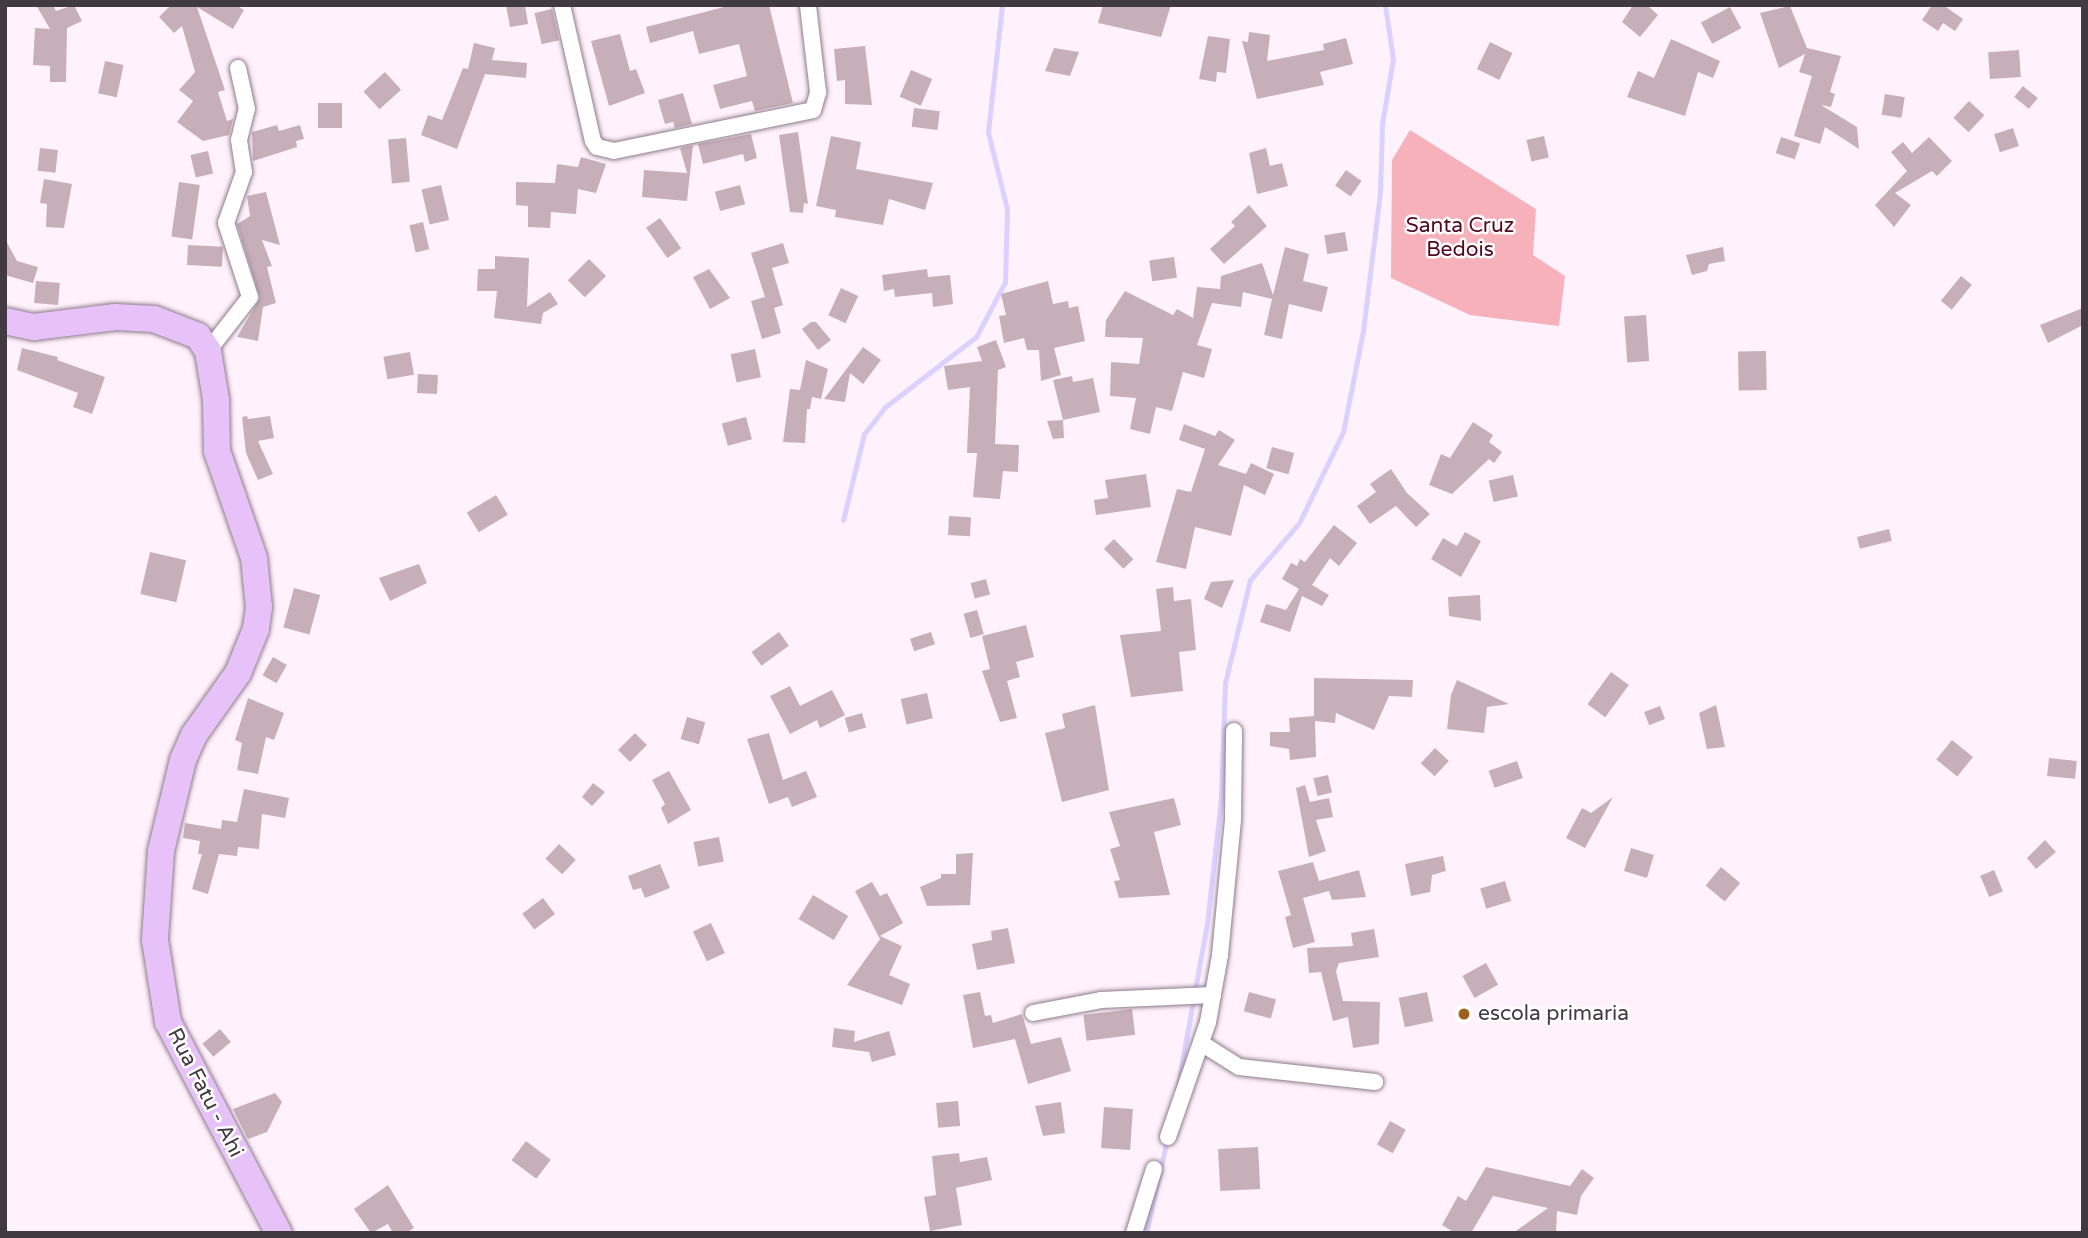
<!DOCTYPE html>
<html>
<head>
<meta charset="utf-8">
<style>
  body { margin:0 }
  #map { position:relative; width:2088px; height:1238px; overflow:hidden; background:#fff2fc; font-family:"Varela Round",sans-serif }
  div>[style] { position:absolute }
  [style*='--x'] { left:calc(var(--x)*1px); top:calc(var(--y)*1px); width:calc(var(--w)*1px); rotate:calc(var(--a)*1deg) }
  .green>* { inset:0; background:#f6b1bb }
  .stream>* { height:5px; margin:-2.5px; padding:0 2.5px; transform-origin:2.5px; border-radius:2.5px; background:#dbd1fe }
  .building>* { inset:0; background:#c7afb9; transform-origin:0 0 }
  .roads { filter:drop-shadow(0 0 2px #8e7c8b) drop-shadow(0 0 2px #8e7c8b) }
  .minor>* { height:16px; margin:-8px; padding:0 8px; transform-origin:8px; border-radius:8px; background:#fff }
  .primary>* { height:26px; margin:-13px; padding:0 13px; transform-origin:13px; border-radius:13px; background:#e6c2f8 }
  .dots>* { width:19px; height:19px; translate:-50% -50%; box-sizing:border-box; border:4px solid #fff; border-radius:50% }
  span { translate:-50% -50%; white-space:nowrap; text-align:center; line-height:1.15; -webkit-text-stroke:5px #fff; paint-order:stroke }
  .park-label { font-size:21px; color:#540820 }
  .poi-label { font-size:21px; color:#423a41 }
  .left { translate:0 -50%; text-align:left }
  .street-label { font-size:21px; color:#423a41 }
  .frame { position:absolute; inset:0; border:7px solid #423a41; pointer-events:none }
</style>
</head>
<body>
<div id="map">
  <div class="green">
    <div style="clip-path:polygon(1410px 130px,1536px 209px,1533px 255px,1565px 276px,1559px 326px,1470px 315px,1391px 278px,1392px 160px)"></div>
  </div>
  <div class="stream">
    <div style="--x:843;--y:520;--w:89;--a:-76.3"></div>
    <div style="--x:864;--y:434;--w:34;--a:-52"></div>
    <div style="--x:885;--y:407;--w:115;--a:-37.6"></div>
    <div style="--x:976;--y:337;--w:62;--a:-62.2"></div>
    <div style="--x:1005;--y:282;--w:73;--a:-88.4"></div>
    <div style="--x:1007;--y:209;--w:79;--a:-103.9"></div>
    <div style="--x:988;--y:132;--w:128;--a:-83.7"></div>
    <div style="--x:1177;--y:1090;--w:170;--a:-79.8"></div>
    <div style="--x:1207;--y:923;--w:125;--a:-83.6"></div>
    <div style="--x:1221;--y:799;--w:116;--a:-88"></div>
    <div style="--x:1225;--y:683;--w:106;--a:-76.4"></div>
    <div style="--x:1250;--y:580;--w:75;--a:-49.3"></div>
    <div style="--x:1299;--y:523;--w:101;--a:-64.2"></div>
    <div style="--x:1343;--y:432;--w:103;--a:-78.8"></div>
    <div style="--x:1363;--y:331;--w:139;--a:-83"></div>
    <div style="--x:1380;--y:193;--w:69;--a:-88.3"></div>
    <div style="--x:1382;--y:124;--w:66;--a:-80.4"></div>
    <div style="--x:1393;--y:59;--w:55;--a:-98.4"></div>
    <div style="--x:1146;--y:1233;--w:95;--a:-77.3"></div>
  </div>
  <div class="building">
    <div style="clip-path:polygon(36px 5px,53px 5px,56px 11px,74px 5px,82px 21px,67px 28px,66px 82px,50px 82px,50px 66px,33px 65px,35px 28px,50px 29px)"></div>
    <div style="clip-path:polygon(171px 5px,236px 5px,244px 10px,233px 29px,197px 7px,225px 90px,218px 92px,227px 121px,233px 119px,229px 135px,203px 141px,177px 122px,193px 101px,179px 90px,195px 72px,182px 26px,174px 33px,159px 17px)"></div>
    <div style="clip-path:polygon(506px 5px,525px 5px,528px 24px,510px 27px)"></div>
    <div style="clip-path:polygon(732px 5px,769px 5px,793px 103px,755px 111px,752px 101px,720px 109px,713px 85px,747px 76px,739px 44px,699px 54px,693px 31px,650px 43px,646px 27px)"></div>
    <div style="clip-path:polygon(1103px 5px,1171px 5px,1161px 37px,1098px 23px)"></div>
    <div style="clip-path:polygon(1633px 5px,1647px 5px,1658px 15px,1640px 37px,1622px 22px)"></div>
    <div style="clip-path:polygon(1932px 5px,1943px 5px,1963px 19px,1955px 31px,1943px 23px,1938px 31px,1922px 20px)"></div>
    <div style="clip-path:polygon(1790px 6px,1807px 48px,1841px 56px,1830px 92px,1835px 94px,1831px 107px,1821px 105px,1857px 127px,1859px 149px,1825px 127px,1820px 144px,1794px 136px,1812px 76px,1799px 72px,1805px 54px,1779px 68px,1760px 13px)"></div>
    <div style="left:1730px;top:7px;width:24px;height:33px;rotate:62deg"></div>
    <div style="left:552px;top:9px;width:32px;height:18px;rotate:77deg"></div>
    <div style="clip-path:polygon(1249px 32px,1270px 35px,1267px 61px,1324px 50px,1323px 44px,1346px 38px,1353px 64px,1320px 72px,1324px 85px,1257px 99px,1242px 41px,1248px 42px)"></div>
    <div style="clip-path:polygon(620px 34px,630px 71px,636px 69px,645px 93px,609px 106px,591px 41px)"></div>
    <div style="clip-path:polygon(1208px 36px,1230px 39px,1226px 73px,1217px 72px,1216px 82px,1199px 79px)"></div>
    <div style="clip-path:polygon(1671px 39px,1720px 61px,1713px 78px,1698px 72px,1685px 116px,1627px 97px,1638px 71px,1654px 78px)"></div>
    <div style="left:1490px;top:42px;width:25px;height:30px;rotate:26deg"></div>
    <div style="clip-path:polygon(474px 43px,495px 48px,492px 60px,527px 63px,526px 78px,485px 74px,457px 149px,421px 135px,428px 115px,442px 120px,463px 68px,468px 69px)"></div>
    <div style="clip-path:polygon(865px 46px,872px 105px,845px 104px,845px 80px,837px 81px,834px 49px)"></div>
    <div style="clip-path:polygon(1054px 48px,1079px 52px,1070px 76px,1045px 71px)"></div>
    <div style="left:2019px;top:50px;width:27px;height:31px;rotate:86deg"></div>
    <div style="left:105px;top:61px;width:19px;height:33px;rotate:12deg"></div>
    <div style="left:911px;top:70px;width:23px;height:29px;rotate:23deg"></div>
    <div style="left:385px;top:72px;width:24px;height:29px;rotate:48deg"></div>
    <div style="left:2023px;top:86px;width:19px;height:14px;rotate:39deg"></div>
    <div style="clip-path:polygon(683px 93px,692px 124px,675px 128px,673px 122px,665px 124px,658px 100px)"></div>
    <div style="left:1885px;top:94px;width:20px;height:21px;rotate:9deg"></div>
    <div style="left:1969px;top:101px;width:21px;height:23px;rotate:43deg"></div>
    <div style="left:318px;top:103px;width:24px;height:25px"></div>
    <div style="left:914px;top:108px;width:26px;height:19px;rotate:7deg"></div>
    <div style="clip-path:polygon(277px 125px,279px 131px,300px 125px,304px 139px,296px 141px,297px 147px,253px 161px,252px 132px)"></div>
    <div style="left:2013px;top:128px;width:19px;height:20px;rotate:72deg"></div>
    <div style="clip-path:polygon(798px 132px,808px 204px,804px 203px,803px 213px,790px 212px,779px 135px)"></div>
    <div style="clip-path:polygon(751px 134px,757px 158px,745px 162px,743px 154px,703px 164px,698px 144px)"></div>
    <div style="clip-path:polygon(831px 136px,861px 142px,856px 169px,933px 183px,925px 210px,889px 199px,883px 225px,835px 217px,836px 210px,816px 206px)"></div>
    <div style="left:1544px;top:136px;width:22px;height:18px;rotate:77deg"></div>
    <div style="left:1781px;top:137px;width:20px;height:17px;rotate:18deg"></div>
    <div style="clip-path:polygon(1929px 137px,1952px 161px,1937px 176px,1932px 171px,1895px 193px,1911px 205px,1894px 227px,1875px 205px,1907px 171px,1891px 152px,1903px 142px,1912px 153px)"></div>
    <div style="left:406px;top:138px;width:44px;height:18px;rotate:85deg"></div>
    <div style="clip-path:polygon(693px 145px,687px 201px,642px 197px,644px 170px,687px 173px,680px 148px)"></div>
    <div style="left:40px;top:148px;width:18px;height:23px;rotate:6deg"></div>
    <div style="clip-path:polygon(1266px 148px,1270px 166px,1282px 163px,1288px 186px,1257px 194px,1249px 153px)"></div>
    <div style="left:208px;top:151px;width:23px;height:18px;rotate:77deg"></div>
    <div style="clip-path:polygon(581px 157px,606px 164px,596px 193px,578px 189px,576px 214px,551px 212px,550px 228px,528px 227px,528px 206px,516px 205px,516px 182px,555px 183px,557px 164px,578px 167px)"></div>
    <div style="left:1346px;top:170px;width:19px;height:19px;rotate:35deg"></div>
    <div style="clip-path:polygon(44px 179px,72px 184px,64px 228px,46px 227px,47px 204px,40px 203px)"></div>
    <div style="left:179px;top:182px;width:21px;height:55px;rotate:8deg"></div>
    <div style="left:441px;top:185px;width:36px;height:20px;rotate:77deg"></div>
    <div style="left:740px;top:185px;width:20px;height:26px;rotate:75deg"></div>
    <div style="clip-path:polygon(266px 192px,280px 245px,262px 240px,272px 266px,267px 267px,276px 303px,263px 307px,258px 341px,237px 337px,260px 298px,237px 224px,250px 216px,247px 196px)"></div>
    <div style="clip-path:polygon(1249px 205px,1267px 226px,1224px 264px,1210px 249px,1235px 226px,1231px 222px)"></div>
    <div style="left:660px;top:218px;width:37px;height:17px;rotate:55deg"></div>
    <div style="left:423px;top:222px;width:28px;height:14px;rotate:77deg"></div>
    <div style="left:1345px;top:232px;width:19px;height:21px;rotate:81deg"></div>
    <div style="clip-path:polygon(5px 239px,17px 261px,38px 267px,33px 283px,5px 275px)"></div>
    <div style="clip-path:polygon(783px 243px,789px 263px,772px 268px,783px 305px,774px 308px,781px 333px,762px 339px,751px 301px,765px 297px,751px 253px)"></div>
    <div style="left:188px;top:245px;width:35px;height:20px;rotate:3deg"></div>
    <div style="clip-path:polygon(1285px 247px,1309px 254px,1303px 281px,1328px 287px,1322px 312px,1289px 304px,1282px 339px,1264px 335px,1272px 299px,1243px 292px,1241px 307px,1212px 303px,1197px 345px,1212px 349px,1204px 378px,1183px 372px,1172px 411px,1156px 407px,1150px 434px,1130px 429px,1136px 398px,1110px 396px,1111px 362px,1139px 364px,1143px 338px,1105px 337px,1106px 320px,1125px 291px,1173px 315px,1177px 309px,1193px 318px,1197px 287px,1220px 289px,1221px 276px,1262px 263px,1273px 295px)"></div>
    <div style="clip-path:polygon(1723px 247px,1725px 261px,1709px 264px,1707px 271px,1692px 275px,1686px 255px)"></div>
    <div style="clip-path:polygon(495px 256px,529px 258px,527px 307px,550px 292px,558px 304px,543px 313px,541px 324px,494px 318px,497px 291px,477px 291px,478px 269px,495px 269px)"></div>
    <div style="left:1174px;top:257px;width:21px;height:25px;rotate:82deg"></div>
    <div style="left:589px;top:259px;width:24px;height:30px;rotate:45deg"></div>
    <div style="clip-path:polygon(709px 269px,730px 298px,710px 309px,693px 277px)"></div>
    <div style="clip-path:polygon(927px 269px,928px 277px,950px 275px,953px 304px,933px 307px,932px 293px,895px 297px,894px 289px,884px 291px,882px 275px)"></div>
    <div style="left:1961px;top:276px;width:14px;height:32px;rotate:39deg"></div>
    <div style="left:36px;top:281px;width:24px;height:22px;rotate:5deg"></div>
    <div style="clip-path:polygon(1048px 281px,1053px 304px,1068px 301px,1069px 308px,1078px 306px,1085px 341px,1054px 348px,1061px 375px,1041px 381px,1039px 350px,1027px 350px,1024px 338px,1004px 343px,999px 316px,1006px 315px,1001px 294px)"></div>
    <div style="left:841px;top:288px;width:19px;height:30px;rotate:25deg"></div>
    <div style="clip-path:polygon(2083px 308px,2083px 325px,2048px 343px,2040px 325px)"></div>
    <div style="left:1646px;top:315px;width:46px;height:22px;rotate:86deg"></div>
    <div style="clip-path:polygon(811px 322px,816px 322px,831px 340px,818px 350px,802px 329px)"></div>
    <div style="clip-path:polygon(996px 340px,1006px 367px,998px 370px,995px 444px,1019px 445px,1018px 472px,1003px 471px,1000px 499px,973px 497px,977px 453px,967px 453px,970px 387px,948px 390px,944px 366px,982px 361px,977px 347px)"></div>
    <div style="clip-path:polygon(863px 347px,881px 360px,863px 384px,850px 373px,845px 402px,824px 399px)"></div>
    <div style="clip-path:polygon(22px 348px,58px 357px,57px 360px,105px 377px,92px 414px,73px 407px,78px 393px,17px 370px)"></div>
    <div style="left:755px;top:349px;width:29px;height:25px;rotate:78deg"></div>
    <div style="left:1766px;top:351px;width:39px;height:28px;rotate:89deg"></div>
    <div style="left:410px;top:352px;width:23px;height:27px;rotate:80deg"></div>
    <div style="clip-path:polygon(806px 360px,828px 369px,821px 399px,812px 397px,810px 409px,807px 409px,805px 443px,783px 442px,790px 389px,800px 390px)"></div>
    <div style="left:418px;top:374px;width:20px;height:19px;rotate:3deg"></div>
    <div style="clip-path:polygon(1072px 376px,1073px 382px,1093px 378px,1100px 412px,1063px 420px,1064px 438px,1053px 439px,1047px 421px,1063px 420px,1053px 380px)"></div>
    <div style="clip-path:polygon(247px 416px,248px 419px,270px 416px,274px 438px,258px 441px,273px 474px,258px 480px,246px 453px,242px 417px)"></div>
    <div style="left:746px;top:417px;width:23px;height:25px;rotate:75deg"></div>
    <div style="clip-path:polygon(1473px 422px,1493px 435px,1489px 442px,1502px 452px,1494px 463px,1489px 459px,1452px 494px,1429px 485px,1441px 454px,1450px 458px)"></div>
    <div style="clip-path:polygon(1184px 424px,1215px 436px,1219px 430px,1235px 440px,1218px 465px,1246px 474px,1251px 463px,1274px 474px,1265px 495px,1244px 485px,1231px 536px,1195px 527px,1186px 569px,1156px 562px,1177px 489px,1191px 492px,1205px 449px,1179px 440px)"></div>
    <div style="left:1272px;top:447px;width:23px;height:22px;rotate:15deg"></div>
    <div style="clip-path:polygon(1391px 469px,1407px 493px,1430px 514px,1416px 527px,1396px 506px,1370px 524px,1357px 506px,1376px 492px,1370px 484px)"></div>
    <div style="clip-path:polygon(1146px 474px,1151px 507px,1096px 515px,1094px 500px,1108px 498px,1105px 480px)"></div>
    <div style="left:1513px;top:475px;width:22px;height:25px;rotate:77deg"></div>
    <div style="left:496px;top:495px;width:23px;height:34px;rotate:59deg"></div>
    <div style="left:949px;top:516px;width:22px;height:19px;rotate:3deg"></div>
    <div style="clip-path:polygon(1334px 525px,1357px 543px,1339px 566px,1330px 558px,1312px 585px,1329px 595px,1322px 606px,1302px 596px,1290px 632px,1260px 622px,1266px 604px,1286px 610px,1299px 589px,1282px 579px,1291px 563px,1297px 566px,1300px 559px,1305px 562px)"></div>
    <div style="left:1889px;top:529px;width:12px;height:33px;rotate:76deg"></div>
    <div style="clip-path:polygon(1465px 532px,1481px 541px,1461px 577px,1431px 559px,1443px 538px,1457px 546px)"></div>
    <div style="left:1114px;top:539px;width:28px;height:14px;rotate:46deg"></div>
    <div style="left:150px;top:552px;width:37px;height:43px;rotate:13deg"></div>
    <div style="clip-path:polygon(419px 564px,427px 583px,390px 601px,379px 578px)"></div>
    <div style="left:986px;top:579px;width:16px;height:16px;rotate:75deg"></div>
    <div style="clip-path:polygon(1234px 580px,1222px 608px,1204px 599px,1211px 582px)"></div>
    <div style="clip-path:polygon(1173px 587px,1174px 601px,1191px 599px,1196px 650px,1179px 652px,1183px 691px,1131px 697px,1120px 635px,1161px 631px,1156px 589px)"></div>
    <div style="left:294px;top:588px;width:27px;height:41px;rotate:15deg"></div>
    <div style="clip-path:polygon(1480px 595px,1481px 621px,1449px 616px,1448px 597px)"></div>
    <div style="left:977px;top:610px;width:25px;height:14px;rotate:74deg"></div>
    <div style="clip-path:polygon(1026px 625px,1034px 657px,1016px 662px,1020px 677px,1007px 681px,1017px 718px,1000px 722px,982px 671px,990px 669px,982px 636px)"></div>
    <div style="left:779px;top:632px;width:17px;height:34px;rotate:54deg"></div>
    <div style="left:931px;top:632px;width:13px;height:22px;rotate:72deg"></div>
    <div style="left:273px;top:657px;width:16px;height:21px;rotate:30deg"></div>
    <div style="left:1611px;top:672px;width:22px;height:40px;rotate:36deg"></div>
    <div style="clip-path:polygon(1314px 678px,1413px 680px,1412px 697px,1389px 696px,1374px 730px,1336px 713px,1335px 723px,1315px 721px,1316px 757px,1290px 760px,1289px 749px,1270px 746px,1270px 732px,1290px 732px,1289px 718px,1314px 716px)"></div>
    <div style="clip-path:polygon(1457px 680px,1509px 704px,1487px 707px,1484px 733px,1447px 729px,1451px 695px)"></div>
    <div style="clip-path:polygon(790px 686px,800px 706px,832px 690px,845px 715px,820px 728px,817px 720px,790px 734px,770px 696px)"></div>
    <div style="left:927px;top:693px;width:26px;height:27px;rotate:77deg"></div>
    <div style="clip-path:polygon(248px 698px,284px 713px,274px 740px,266px 737px,258px 774px,237px 770px,242px 743px,235px 740px)"></div>
    <div style="clip-path:polygon(1095px 705px,1109px 790px,1062px 802px,1045px 733px,1065px 728px,1062px 714px)"></div>
    <div style="clip-path:polygon(1716px 705px,1725px 747px,1707px 749px,1699px 713px)"></div>
    <div style="left:1660px;top:706px;width:14px;height:17px;rotate:69deg"></div>
    <div style="left:862px;top:713px;width:15px;height:18px;rotate:74deg"></div>
    <div style="left:687px;top:717px;width:19px;height:23px;rotate:16deg"></div>
    <div style="left:635px;top:733px;width:17px;height:24px;rotate:45deg"></div>
    <div style="clip-path:polygon(769px 733px,783px 780px,806px 771px,817px 797px,792px 807px,788px 797px,769px 804px,747px 739px)"></div>
    <div style="left:1952px;top:740px;width:27px;height:25px;rotate:39deg"></div>
    <div style="left:1435px;top:748px;width:19px;height:21px;rotate:43deg"></div>
    <div style="left:2049px;top:758px;width:28px;height:18px;rotate:6deg"></div>
    <div style="left:1517px;top:761px;width:18px;height:30px;rotate:71deg"></div>
    <div style="clip-path:polygon(669px 771px,691px 810px,668px 824px,661px 808px,665px 804px,652px 780px)"></div>
    <div style="left:1328px;top:775px;width:18px;height:15px;rotate:77deg"></div>
    <div style="clip-path:polygon(593px 783px,605px 792px,592px 806px,582px 797px)"></div>
    <div style="clip-path:polygon(1305px 785px,1310px 802px,1329px 798px,1333px 817px,1316px 820px,1326px 851px,1309px 857px,1296px 788px)"></div>
    <div style="clip-path:polygon(244px 789px,289px 798px,285px 818px,262px 814px,259px 849px,238px 847px,237px 856px,219px 854px,208px 894px,192px 889px,202px 854px,198px 854px,200px 841px,183px 838px,185px 823px,221px 829px,222px 820px,237px 822px)"></div>
    <div style="clip-path:polygon(1613px 797px,1585px 848px,1566px 838px,1582px 808px,1591px 813px)"></div>
    <div style="clip-path:polygon(1174px 798px,1181px 825px,1154px 832px,1170px 895px,1119px 898px,1114px 881px,1120px 880px,1110px 849px,1120px 846px,1109px 812px)"></div>
    <div style="left:719px;top:837px;width:25px;height:26px;rotate:79deg"></div>
    <div style="clip-path:polygon(2045px 840px,2056px 852px,2036px 869px,2027px 858px)"></div>
    <div style="left:559px;top:844px;width:23px;height:20px;rotate:43deg"></div>
    <div style="left:1631px;top:848px;width:24px;height:24px;rotate:17deg"></div>
    <div style="clip-path:polygon(973px 853px,970px 905px,927px 906px,920px 887px,941px 878px,941px 874px,956px 874px,956px 854px)"></div>
    <div style="clip-path:polygon(1443px 856px,1446px 871px,1432px 875px,1430px 892px,1411px 896px,1405px 864px)"></div>
    <div style="clip-path:polygon(1313px 862px,1319px 881px,1359px 870px,1366px 897px,1332px 900px,1329px 891px,1303px 898px,1315px 942px,1293px 948px,1285px 917px,1291px 915px,1278px 871px)"></div>
    <div style="clip-path:polygon(660px 864px,670px 888px,645px 898px,641px 888px,633px 890px,628px 876px)"></div>
    <div style="left:1721px;top:867px;width:25px;height:24px;rotate:40deg"></div>
    <div style="left:1994px;top:870px;width:23px;height:15px;rotate:67deg"></div>
    <div style="left:1505px;top:881px;width:21px;height:26px;rotate:73deg"></div>
    <div style="clip-path:polygon(872px 882px,880px 896px,887px 893px,903px 923px,880px 936px,902px 946px,889px 975px,910px 984px,902px 1005px,847px 985px,880px 939px,855px 891px)"></div>
    <div style="left:813px;top:895px;width:41px;height:28px;rotate:31deg"></div>
    <div style="left:543px;top:898px;width:20px;height:26px;rotate:53deg"></div>
    <div style="left:711px;top:923px;width:33px;height:20px;rotate:65deg"></div>
    <div style="clip-path:polygon(1008px 928px,1015px 963px,977px 970px,972px 944px,992px 940px,991px 931px)"></div>
    <div style="clip-path:polygon(1374px 929px,1379px 957px,1339px 963px,1336px 971px,1343px 1001px,1380px 1002px,1379px 1044px,1353px 1048px,1348px 1017px,1333px 1021px,1321px 972px,1309px 973px,1307px 948px,1353px 946px,1351px 933px)"></div>
    <div style="left:1486px;top:963px;width:25px;height:27px;rotate:61deg"></div>
    <div style="clip-path:polygon(980px 992px,985px 1016px,991px 1015px,993px 1023px,1022px 1014px,1031px 1044px,1061px 1037px,1071px 1071px,1028px 1084px,1015px 1039px,973px 1048px,963px 995px)"></div>
    <div style="left:1249px;top:992px;width:28px;height:20px;rotate:15deg"></div>
    <div style="left:1427px;top:992px;width:30px;height:29px;rotate:78deg"></div>
    <div style="left:1132px;top:1009px;width:26px;height:49px;rotate:83deg"></div>
    <div style="clip-path:polygon(834px 1028px,855px 1031px,854px 1042px,889px 1031px,896px 1055px,872px 1062px,869px 1052px,832px 1047px)"></div>
    <div style="left:220px;top:1029px;width:17px;height:23px;rotate:50deg"></div>
    <div style="clip-path:polygon(275px 1093px,282px 1102px,267px 1132px,248px 1139px,233px 1109px)"></div>
    <div style="left:958px;top:1101px;width:25px;height:22px;rotate:85deg"></div>
    <div style="clip-path:polygon(1061px 1102px,1065px 1133px,1043px 1136px,1035px 1106px)"></div>
    <div style="left:1104px;top:1107px;width:29px;height:41px;rotate:4deg"></div>
    <div style="left:1390px;top:1121px;width:18px;height:27px;rotate:29deg"></div>
    <div style="left:526px;top:1141px;width:31px;height:24px;rotate:37deg"></div>
    <div style="left:1258px;top:1147px;width:42px;height:40px;rotate:87deg"></div>
    <div style="clip-path:polygon(959px 1153px,960px 1162px,987px 1157px,992px 1180px,956px 1188px,962px 1225px,930px 1231px,924px 1197px,936px 1195px,932px 1156px)"></div>
    <div style="clip-path:polygon(1486px 1167px,1570px 1186px,1582px 1169px,1594px 1178px,1581px 1196px,1577px 1215px,1557px 1211px,1556px 1233px,1513px 1233px,1548px 1208px,1493px 1196px,1471px 1233px,1455px 1233px,1442px 1225px,1458px 1196px,1466px 1201px)"></div>
    <div style="clip-path:polygon(388px 1185px,414px 1228px,406px 1233px,393px 1233px,388px 1224px,371px 1233px,354px 1209px)"></div>
  </div>
  <div class="roads">
    <div class="minor">
      <div style="--x:562;--y:5;--w:139;--a:77.2"></div>
      <div style="--x:593;--y:141;--w:7;--a:56"></div>
      <div style="--x:597;--y:147;--w:17;--a:13"></div>
      <div style="--x:614;--y:151;--w:203;--a:-11.6"></div>
      <div style="--x:813;--y:110;--w:19;--a:-74"></div>
      <div style="--x:818;--y:92;--w:88;--a:-96.6"></div>
      <div style="--x:208;--y:351;--w:68;--a:-52.1"></div>
      <div style="--x:250;--y:297;--w:78;--a:-108"></div>
      <div style="--x:226;--y:223;--w:54;--a:-70.6"></div>
      <div style="--x:244;--y:172;--w:32;--a:-99"></div>
      <div style="--x:239;--y:140;--w:32;--a:-76"></div>
      <div style="--x:247;--y:109;--w:42;--a:-102.4"></div>
      <div style="--x:1033;--y:1013;--w:69;--a:-10.8"></div>
      <div style="--x:1101;--y:1000;--w:112;--a:-2.6"></div>
      <div style="--x:1201;--y:1043;--w:45;--a:32.3"></div>
      <div style="--x:1239;--y:1067;--w:137;--a:6.3"></div>
      <div style="--x:1168;--y:1137;--w:122;--a:-70.8"></div>
      <div style="--x:1208;--y:1022;--w:68;--a:-79.8"></div>
      <div style="--x:1220;--y:955;--w:137;--a:-84.5"></div>
      <div style="--x:1233;--y:819;--w:88;--a:-89.3"></div>
      <div style="--x:1134;--y:1233;--w:67;--a:-72.6"></div>
    </div>
    <div class="primary">
      <div style="--x:5;--y:321;--w:30;--a:12"></div>
      <div style="--x:34;--y:327;--w:82;--a:-7"></div>
      <div style="--x:115;--y:317;--w:39;--a:3"></div>
      <div style="--x:154;--y:319;--w:47;--a:21.1"></div>
      <div style="--x:198;--y:336;--w:18;--a:56"></div>
      <div style="--x:208;--y:351;--w:50;--a:80.7"></div>
      <div style="--x:216;--y:400;--w:51;--a:88.9"></div>
      <div style="--x:217;--y:451;--w:113;--a:70.9"></div>
      <div style="--x:254;--y:558;--w:49;--a:84.2"></div>
      <div style="--x:259;--y:607;--w:22;--a:98"></div>
      <div style="--x:256;--y:629;--w:48;--a:112.2"></div>
      <div style="--x:238;--y:673;--w:76;--a:125.4"></div>
      <div style="--x:194;--y:735;--w:27;--a:114"></div>
      <div style="--x:183;--y:760;--w:94;--a:103.6"></div>
      <div style="--x:161;--y:851;--w:89;--a:93.9"></div>
      <div style="--x:155;--y:940;--w:83;--a:81"></div>
      <div style="--x:168;--y:1022;--w:238;--a:62.3"></div>
    </div>
  </div>
  <div class="dots">
    <div style="left:1464px;top:1014px;background:#99601e"></div>
  </div>
  <div class="park-label">
    <span style="left:1460px;top:238px">Santa Cruz<br>Bedois</span>
  </div>
  <div class="poi-label">
    <span class="left" style="left:1478px;top:1014px">escola primaria</span>
  </div>
  <div class="street-label">
    <span style="left:205px;top:1093px;rotate:63deg">Rua Fatu - Ahi</span>
  </div>
  <div class="frame"></div>
</div>
</body>
</html>
